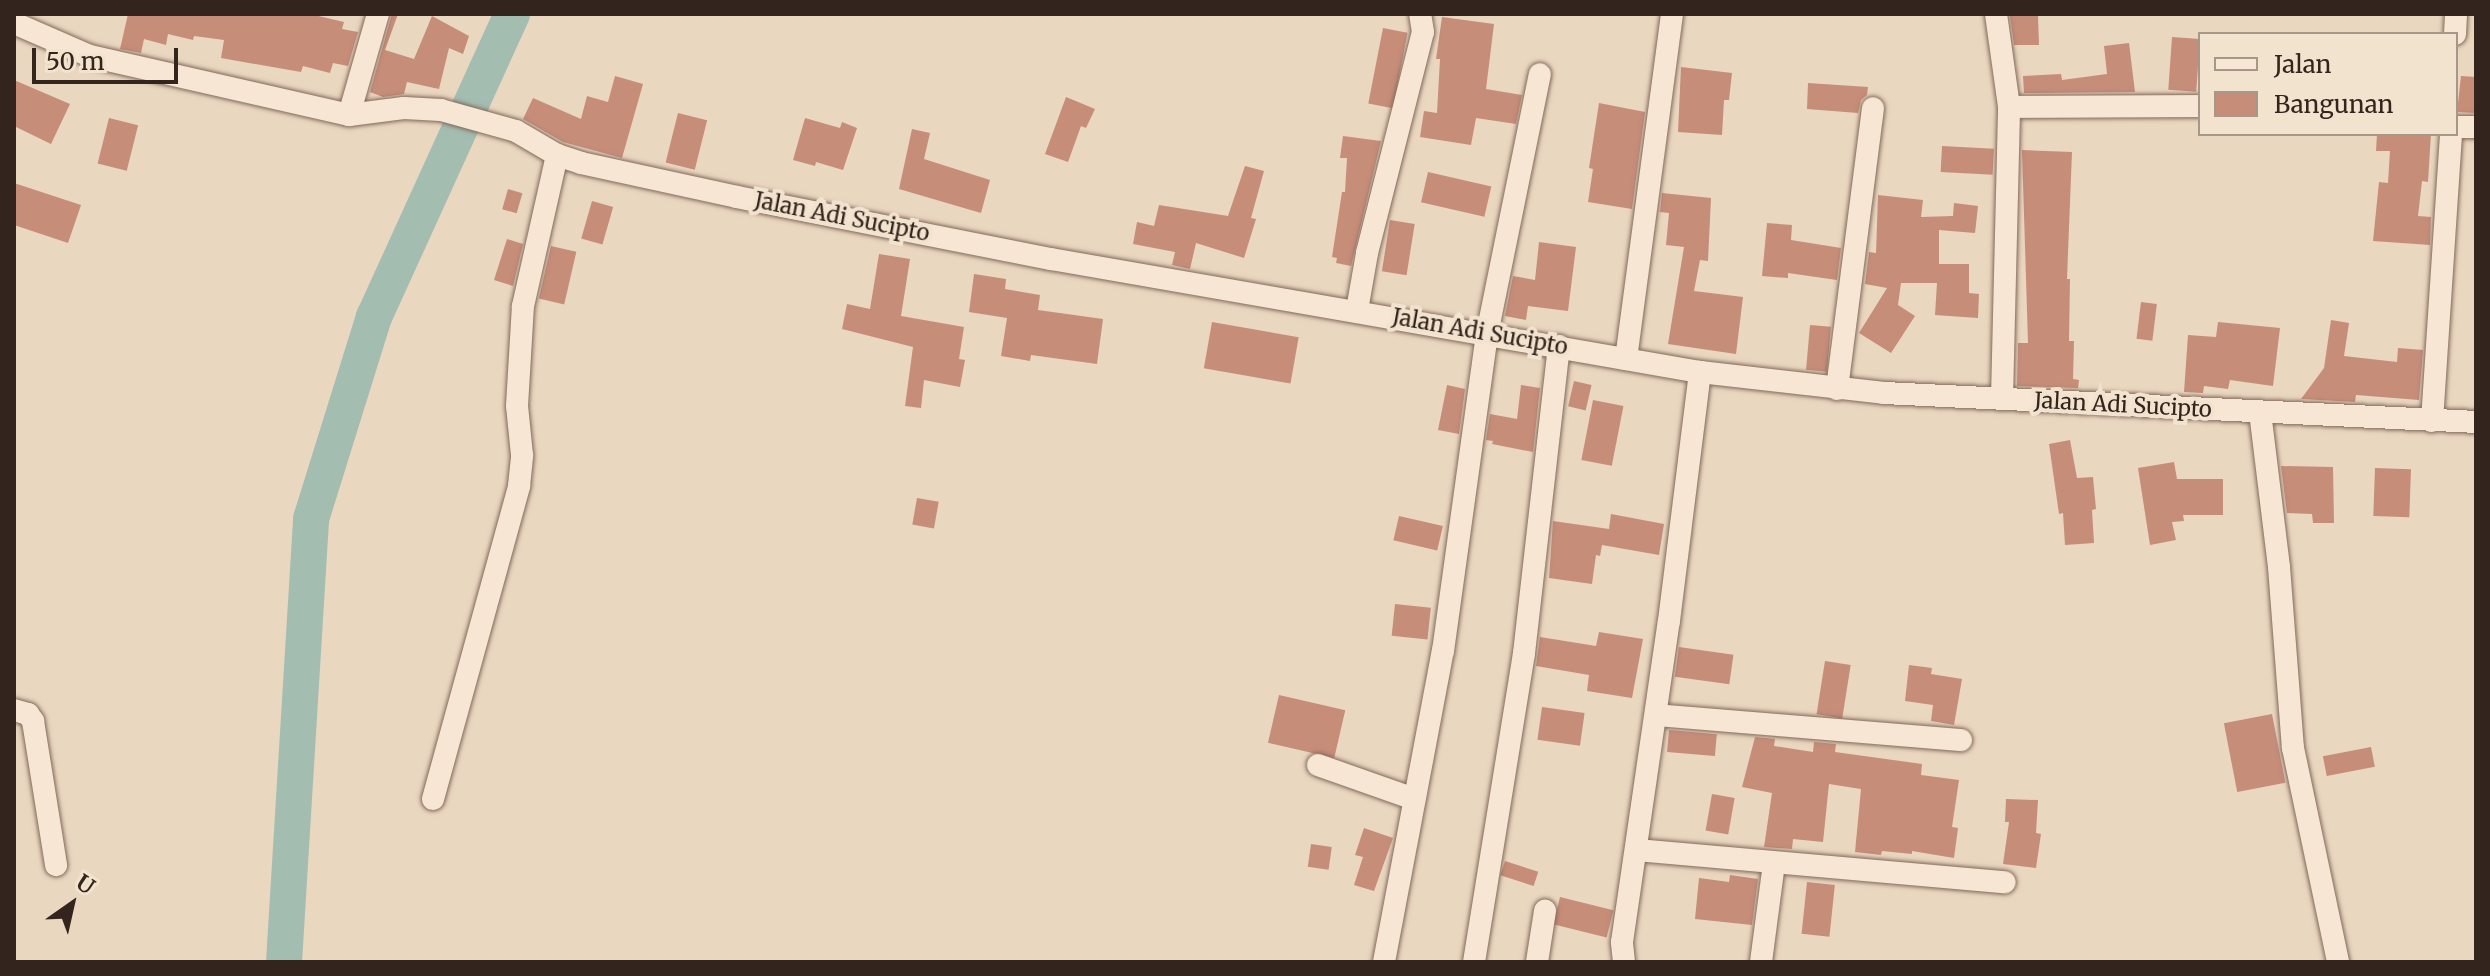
<!DOCTYPE html>
<html>
<head>
<meta charset="utf-8">
<style>
  body { margin:0 }
  #map { position:relative; width:2490px; height:976px; overflow:hidden; background:#ead7c0; font-family:Merriweather,serif }
  div>[style] { position:absolute }
  [style*='--x'] { left:calc(var(--x)*1px); top:calc(var(--y)*1px); width:calc(var(--w)*1px); rotate:calc(var(--a)*1deg) }
  .river>* { height:36px; margin:-18px; padding:0 18px; transform-origin:18px; border-radius:18px; background:#a3bdb1 }
  .building>* { inset:0; background:#c68d79; transform-origin:0 0 }
  .roads { filter:drop-shadow(0 0 2px #82695a) drop-shadow(0 0 2px #82695a) }
  .minor>* { height:22px; margin:-11px; padding:0 11px; transform-origin:11px; border-radius:11px; background:#f6e6d3 }
  span { translate:-50% -50%; white-space:nowrap; text-align:center; line-height:1.15; -webkit-text-stroke:8px #f2e3cf; paint-order:stroke }
  .street-label { font-size:22px; color:#33241d }
  .frame { position:absolute; inset:0; border:16px solid #33241d; pointer-events:none }
  .legend { position:absolute; left:2198px; top:32px; width:260px; height:104px; box-sizing:border-box; background:#f2e3cf; border:2px solid #a69788; margin:0; padding:10px 14px; list-style:none; font-size:24px; color:#33241d }
  .legend li { display:flex; align-items:center; gap:16px; height:40px }
  .legend b { width:40px; border:2px solid #a69788 }
  .north { position:absolute; left:32px; top:864px; width:80px; height:80px; -webkit-text-stroke:6px #f2e3cf; paint-order:stroke; rotate:34deg; font-size:22px; font-weight:700; line-height:32px; text-align:center; color:#33241d }
  .north::after { content:''; display:block; margin:auto; width:28px; height:36px; background:#33241d; clip-path:polygon(50% 0,100% 100%,50% 72%,0 100%) }
  .scale { position:absolute; left:32px; top:48px; width:146px; height:36px; box-sizing:border-box; border:4px solid #33241d; border-top:0; padding-left:10px; font-size:24px; line-height:28px; white-space:nowrap; color:#33241d; -webkit-text-stroke:6px #f2e3cf; paint-order:stroke }
</style>
</head>
<body>
<div id="map">
  <div class="river">
    <div style="--x:284;--y:962;--w:444;--a:-86.5"></div>
    <div style="--x:311;--y:519;--w:212;--a:-72.7"></div>
    <div style="--x:374;--y:317;--w:333;--a:-65.5"></div>
  </div>
  <div class="building">
    <div style="clip-path:polygon(128px 14px,310px 14px,344px 22px,342px 29px,358px 32px,348px 66px,333px 63px,330px 73px,303px 66px,301px 72px,221px 58px,224px 40px,194px 36px,193px 40px,168px 34px,166px 45px,144px 39px,141px 53px,120px 49px)"></div>
    <div style="clip-path:polygon(392px 14px,398px 14px,385px 50px,414px 59px,432px 16px,469px 36px,463px 54px,449px 48px,439px 89px,407px 82px,404px 94px,383px 97px,370px 92px)"></div>
    <div style="clip-path:polygon(2010px 16px,2038px 16px,2039px 45px,2014px 45px)"></div>
    <div style="clip-path:polygon(1442px 17px,1494px 24px,1486px 89px,1522px 95px,1516px 124px,1476px 118px,1471px 145px,1420px 137px,1424px 111px,1437px 113px,1440px 59px,1436px 59px)"></div>
    <div style="left:1383px;top:28px;width:25px;height:77px;rotate:11deg"></div>
    <div style="left:2172px;top:37px;width:28px;height:53px;rotate:4deg"></div>
    <div style="clip-path:polygon(2129px 43px,2135px 92px,2024px 93px,2023px 76px,2061px 74px,2062px 80px,2107px 74px,2104px 46px)"></div>
    <div style="clip-path:polygon(1681px 67px,1732px 73px,1729px 100px,1724px 100px,1722px 135px,1678px 132px)"></div>
    <div style="clip-path:polygon(615px 76px,643px 84px,622px 158px,563px 142px,523px 119px,533px 98px,581px 119px,587px 96px,608px 102px)"></div>
    <div style="clip-path:polygon(2461px 76px,2476px 77px,2476px 113px,2457px 112px)"></div>
    <div style="clip-path:polygon(14px 80px,70px 104px,51px 144px,14px 126px)"></div>
    <div style="clip-path:polygon(1808px 83px,1868px 87px,1867px 95px,1861px 100px,1858px 113px,1807px 109px)"></div>
    <div style="clip-path:polygon(1066px 97px,1095px 109px,1086px 128px,1081px 126px,1068px 162px,1045px 154px)"></div>
    <div style="clip-path:polygon(1599px 103px,1645px 112px,1632px 209px,1588px 202px,1593px 169px,1589px 168px)"></div>
    <div style="left:678px;top:113px;width:30px;height:51px;rotate:14deg"></div>
    <div style="left:109px;top:118px;width:30px;height:47px;rotate:14deg"></div>
    <div style="clip-path:polygon(805px 118px,840px 128px,842px 122px,857px 128px,843px 170px,816px 162px,815px 166px,793px 160px)"></div>
    <div style="clip-path:polygon(912px 129px,930px 133px,924px 159px,990px 180px,981px 213px,899px 189px)"></div>
    <div style="clip-path:polygon(2377px 134px,2431px 134px,2428px 182px,2422px 181px,2418px 216px,2431px 217px,2430px 245px,2373px 241px,2379px 182px,2388px 183px,2390px 151px,2376px 151px)"></div>
    <div style="clip-path:polygon(1343px 136px,1381px 141px,1351px 266px,1336px 263px,1337px 258px,1332px 257px,1342px 192px,1345px 192px,1347px 158px,1340px 158px)"></div>
    <div style="left:1942px;top:146px;width:52px;height:26px;rotate:3deg"></div>
    <div style="clip-path:polygon(2022px 150px,2072px 152px,2067px 279px,2070px 279px,2069px 341px,2074px 341px,2073px 379px,2079px 380px,2078px 388px,2017px 386px,2018px 343px,2028px 343px)"></div>
    <div style="clip-path:polygon(1245px 166px,1264px 171px,1251px 218px,1256px 219px,1244px 258px,1196px 243px,1190px 269px,1172px 265px,1175px 252px,1133px 244px,1137px 222px,1154px 226px,1159px 205px,1228px 216px)"></div>
    <div style="left:1428px;top:172px;width:65px;height:31px;rotate:13deg"></div>
    <div style="clip-path:polygon(14px 183px,81px 205px,68px 243px,14px 225px)"></div>
    <div style="left:508px;top:189px;width:15px;height:21px;rotate:16deg"></div>
    <div style="clip-path:polygon(1662px 193px,1711px 198px,1708px 261px,1700px 260px,1694px 291px,1743px 297px,1736px 354px,1668px 344px,1684px 247px,1666px 245px,1669px 213px,1660px 212px)"></div>
    <div style="clip-path:polygon(1878px 195px,1923px 200px,1921px 217px,1953px 216px,1954px 203px,1978px 206px,1975px 233px,1939px 230px,1939px 264px,1969px 264px,1969px 293px,1979px 294px,1978px 318px,1935px 315px,1937px 283px,1901px 283px,1898px 305px,1915px 316px,1891px 353px,1859px 333px,1887px 288px,1865px 284px,1869px 252px,1876px 253px)"></div>
    <div style="left:592px;top:201px;width:22px;height:39px;rotate:16deg"></div>
    <div style="left:1390px;top:220px;width:25px;height:52px;rotate:9deg"></div>
    <div style="clip-path:polygon(1767px 223px,1792px 225px,1791px 240px,1841px 248px,1837px 280px,1788px 273px,1788px 278px,1762px 276px)"></div>
    <div style="clip-path:polygon(507px 239px,523px 244px,513px 286px,494px 280px)"></div>
    <div style="clip-path:polygon(1539px 242px,1576px 247px,1568px 311px,1528px 306px,1526px 320px,1505px 316px,1513px 276px,1535px 280px)"></div>
    <div style="left:551px;top:246px;width:26px;height:54px;rotate:13deg"></div>
    <div style="clip-path:polygon(879px 254px,910px 259px,901px 316px,964px 327px,959px 359px,965px 360px,960px 387px,924px 380px,921px 408px,905px 406px,913px 347px,842px 329px,847px 304px,870px 309px)"></div>
    <div style="clip-path:polygon(974px 274px,1006px 279px,1005px 289px,1040px 295px,1038px 310px,1103px 319px,1097px 364px,1031px 355px,1030px 361px,1001px 356px,1007px 318px,969px 312px)"></div>
    <div style="left:2141px;top:302px;width:16px;height:37px;rotate:7deg"></div>
    <div style="clip-path:polygon(2331px 320px,2349px 323px,2344px 356px,2397px 362px,2398px 348px,2423px 350px,2419px 400px,2356px 395px,2355px 402px,2301px 399px,2324px 368px)"></div>
    <div style="left:1212px;top:322px;width:88px;height:47px;rotate:10deg"></div>
    <div style="clip-path:polygon(2218px 322px,2280px 328px,2273px 386px,2230px 380px,2228px 389px,2204px 386px,2203px 393px,2184px 392px,2188px 335px,2216px 337px)"></div>
    <div style="left:1810px;top:325px;width:21px;height:45px;rotate:5deg"></div>
    <div style="left:1574px;top:381px;width:18px;height:26px;rotate:13deg"></div>
    <div style="clip-path:polygon(1447px 385px,1465px 389px,1459px 434px,1438px 430px)"></div>
    <div style="clip-path:polygon(1521px 385px,1540px 388px,1533px 452px,1492px 444px,1493px 441px,1486px 440px,1490px 414px,1517px 419px)"></div>
    <div style="left:1593px;top:400px;width:31px;height:61px;rotate:11deg"></div>
    <div style="clip-path:polygon(2070px 440px,2077px 478px,2093px 477px,2096px 509px,2092px 510px,2094px 543px,2065px 545px,2063px 513px,2059px 514px,2049px 444px)"></div>
    <div style="clip-path:polygon(2174px 462px,2177px 479px,2223px 479px,2223px 515px,2183px 515px,2184px 521px,2172px 522px,2176px 540px,2150px 545px,2138px 468px)"></div>
    <div style="clip-path:polygon(2281px 466px,2333px 467px,2334px 523px,2313px 523px,2312px 514px,2287px 513px)"></div>
    <div style="left:2375px;top:468px;width:36px;height:48px;rotate:2deg"></div>
    <div style="left:917px;top:498px;width:22px;height:27px;rotate:10deg"></div>
    <div style="clip-path:polygon(1611px 514px,1664px 524px,1659px 555px,1602px 545px,1600px 556px,1596px 555px,1592px 584px,1549px 578px,1553px 521px,1609px 529px)"></div>
    <div style="left:1399px;top:516px;width:45px;height:25px;rotate:13deg"></div>
    <div style="left:1395px;top:604px;width:36px;height:32px;rotate:6deg"></div>
    <div style="clip-path:polygon(1599px 632px,1643px 639px,1632px 698px,1587px 691px,1589px 675px,1536px 666px,1540px 637px,1596px 646px)"></div>
    <div style="left:1679px;top:647px;width:55px;height:30px;rotate:8deg"></div>
    <div style="left:1825px;top:661px;width:26px;height:54px;rotate:9deg"></div>
    <div style="clip-path:polygon(1909px 665px,1932px 668px,1931px 674px,1962px 679px,1954px 725px,1931px 721px,1933px 705px,1905px 701px)"></div>
    <div style="left:1279px;top:695px;width:68px;height:49px;rotate:13deg"></div>
    <div style="left:1542px;top:707px;width:43px;height:33px;rotate:8deg"></div>
    <div style="left:2272px;top:714px;width:70px;height:49px;rotate:79deg"></div>
    <div style="left:1669px;top:730px;width:48px;height:22px;rotate:5deg"></div>
    <div style="clip-path:polygon(1755px 737px,1775px 739px,1774px 746px,1813px 752px,1814px 742px,1836px 744px,1835px 752px,1922px 764px,1921px 775px,1959px 780px,1952px 827px,1958px 828px,1954px 858px,1912px 851px,1912px 854px,1882px 851px,1881px 855px,1855px 852px,1861px 789px,1829px 784px,1823px 842px,1793px 839px,1792px 849px,1764px 847px,1772px 793px,1742px 787px)"></div>
    <div style="left:2371px;top:747px;width:20px;height:49px;rotate:79deg"></div>
    <div style="left:1712px;top:794px;width:23px;height:37px;rotate:10deg"></div>
    <div style="clip-path:polygon(2006px 799px,2038px 800px,2036px 833px,2041px 834px,2036px 868px,2003px 864px,2009px 822px,2005px 822px)"></div>
    <div style="clip-path:polygon(1364px 828px,1393px 838px,1374px 891px,1354px 885px,1363px 857px,1355px 855px)"></div>
    <div style="left:1311px;top:844px;width:21px;height:23px;rotate:8deg"></div>
    <div style="left:1505px;top:861px;width:35px;height:15px;rotate:18deg"></div>
    <div style="clip-path:polygon(1730px 875px,1758px 879px,1752px 925px,1695px 919px,1699px 878px,1729px 882px)"></div>
    <div style="left:1807px;top:882px;width:28px;height:52px;rotate:6deg"></div>
    <div style="left:1560px;top:897px;width:55px;height:28px;rotate:14deg"></div>
  </div>
  <div class="roads">
    <div class="minor">
      <div style="--x:1996;--y:14;--w:94;--a:82"></div>
      <div style="--x:14;--y:23;--w:83;--a:23.5"></div>
      <div style="--x:90;--y:56;--w:266;--a:12.8"></div>
      <div style="--x:349;--y:115;--w:55;--a:-7.3"></div>
      <div style="--x:404;--y:108;--w:37;--a:3"></div>
      <div style="--x:441;--y:110;--w:78;--a:15.6"></div>
      <div style="--x:516;--y:131;--w:48;--a:30.3"></div>
      <div style="--x:557;--y:155;--w:25;--a:18"></div>
      <div style="--x:581;--y:163;--w:160;--a:12.3"></div>
      <div style="--x:737;--y:197;--w:320;--a:11.2"></div>
      <div style="--x:1051;--y:259;--w:659;--a:9.88"></div>
      <div style="--x:1700;--y:372;--w:185;--a:6.5"></div>
      <div style="--x:1884;--y:393;--w:593;--a:2.8"></div>
      <div style="--x:2455;--y:34;--w:20;--a:-87"></div>
      <div style="--x:349;--y:115;--w:105;--a:-74"></div>
      <div style="--x:2456;--y:127;--w:20;--a:0"></div>
      <div style="--x:1357;--y:310;--w:58;--a:-80"></div>
      <div style="--x:1367;--y:253;--w:228;--a:-75.8"></div>
      <div style="--x:1423;--y:32;--w:18;--a:-99"></div>
      <div style="--x:1626;--y:359;--w:348;--a:-82.4"></div>
      <div style="--x:1837;--y:389;--w:283;--a:-82.7"></div>
      <div style="--x:2002;--y:398;--w:291;--a:-88.6"></div>
      <div style="--x:2009;--y:107;--w:191;--a:-0.3"></div>
      <div style="--x:2260;--y:412;--w:156;--a:83"></div>
      <div style="--x:2279;--y:567;--w:182;--a:85.6"></div>
      <div style="--x:2293;--y:748;--w:219;--a:78.1"></div>
      <div style="--x:2432;--y:421;--w:288;--a:-86.2"></div>
      <div style="--x:14;--y:710;--w:15;--a:16"></div>
      <div style="--x:28;--y:714;--w:9;--a:54"></div>
      <div style="--x:33;--y:721;--w:146;--a:80.9"></div>
      <div style="--x:1656;--y:715;--w:306;--a:4.7"></div>
      <div style="--x:1318;--y:765;--w:102;--a:19.5"></div>
      <div style="--x:433;--y:799;--w:325;--a:-74.6"></div>
      <div style="--x:519;--y:486;--w:31;--a:-84"></div>
      <div style="--x:522;--y:455;--w:49;--a:-95.8"></div>
      <div style="--x:517;--y:406;--w:100;--a:-86.6"></div>
      <div style="--x:523;--y:306;--w:155;--a:-77.3"></div>
      <div style="--x:1636;--y:850;--w:370;--a:5"></div>
      <div style="--x:1384;--y:962;--w:317;--a:-79.3"></div>
      <div style="--x:1443;--y:651;--w:320;--a:-82.1"></div>
      <div style="--x:1487;--y:334;--w:265;--a:-78.5"></div>
      <div style="--x:1474;--y:962;--w:313;--a:-80.8"></div>
      <div style="--x:1524;--y:653;--w:309;--a:-83.5"></div>
      <div style="--x:1537;--y:962;--w:52;--a:-81.1"></div>
      <div style="--x:1624;--y:962;--w:20;--a:-96"></div>
      <div style="--x:1622;--y:942;--w:324;--a:-81.7"></div>
      <div style="--x:1669;--y:621;--w:251;--a:-82.9"></div>
      <div style="--x:1761;--y:962;--w:100;--a:-82.5"></div>
    </div>
  </div>
  <div class="street-label">
    <span style="left:842px;top:217px;rotate:11deg">Jalan Adi Sucipto</span>
    <span style="left:1480px;top:332px;rotate:10deg">Jalan Adi Sucipto</span>
    <span style="left:2123px;top:405px;rotate:3deg">Jalan Adi Sucipto</span>
  </div>
  <div class="frame"></div>
  <ul class="legend">
  <li><b style="height:10px;background:#f6e6d3"></b>Jalan</li>
  <li><b style="height:22px;background:#c68d79"></b>Bangunan</li>
  </ul>
  <div class="north">U</div>
  <div class="scale">50 m</div>
</div>
</body>
</html>
